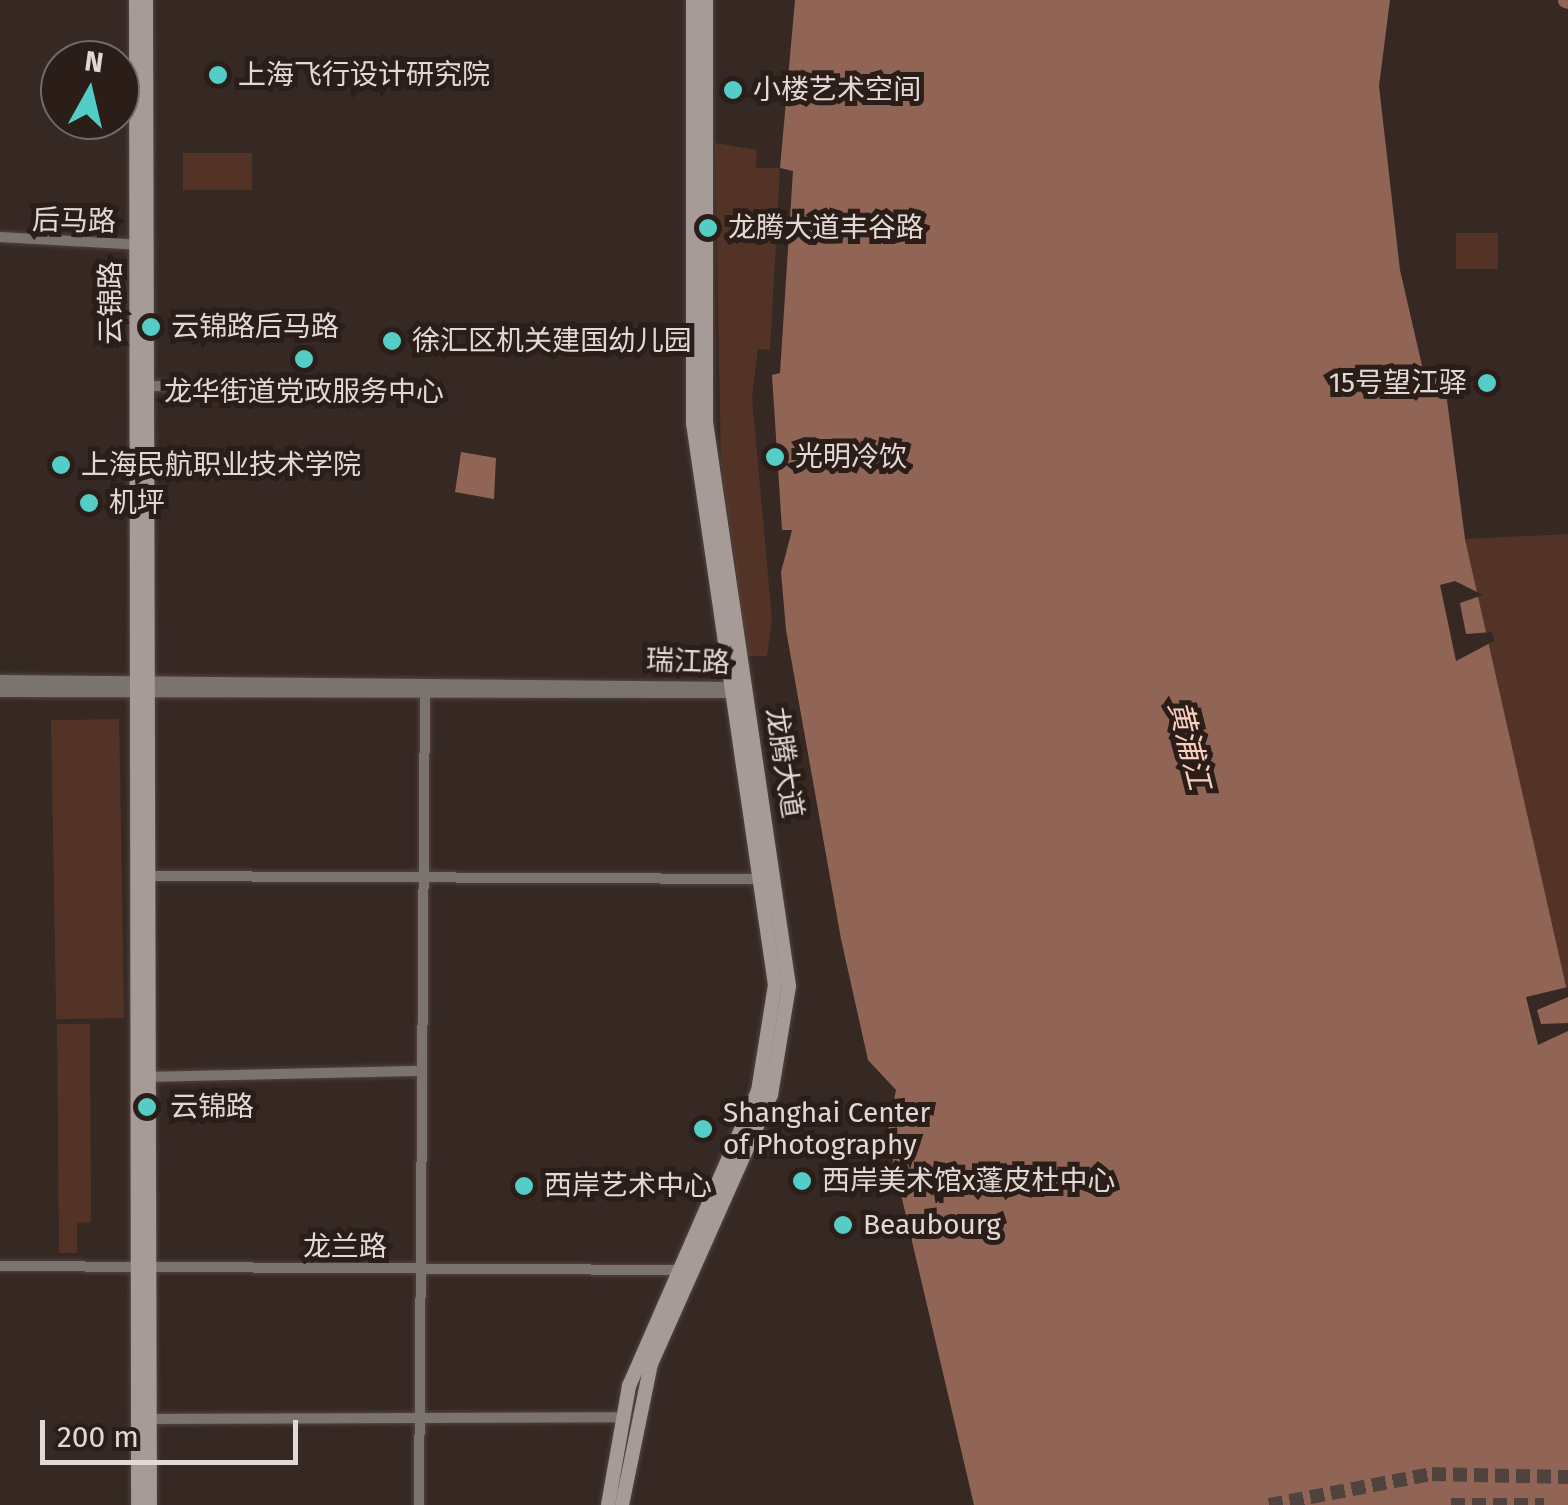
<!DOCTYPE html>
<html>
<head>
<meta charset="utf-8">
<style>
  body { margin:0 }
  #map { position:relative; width:1568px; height:1505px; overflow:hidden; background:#362823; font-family:"Fira Sans","Noto Sans SC",sans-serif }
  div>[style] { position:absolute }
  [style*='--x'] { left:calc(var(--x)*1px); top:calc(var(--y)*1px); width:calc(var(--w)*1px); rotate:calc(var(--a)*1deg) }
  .green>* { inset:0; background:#543327; transform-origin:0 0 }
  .water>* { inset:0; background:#916556 }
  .pier>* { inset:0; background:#362823 }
  .river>* { height:15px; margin:-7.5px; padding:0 7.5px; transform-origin:7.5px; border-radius:7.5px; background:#916556 }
  .secondary-tunnel>* { height:14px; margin-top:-7px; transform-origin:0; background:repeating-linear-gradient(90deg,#50433e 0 14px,transparent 0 21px) }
  .roads { filter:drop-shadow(0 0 2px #52443f) drop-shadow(0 0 2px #52443f) }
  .minor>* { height:10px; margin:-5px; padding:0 5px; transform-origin:5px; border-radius:5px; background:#7a7370 }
  .tertiary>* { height:12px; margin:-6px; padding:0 6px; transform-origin:6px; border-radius:6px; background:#7a7370 }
  .secondary>* { height:14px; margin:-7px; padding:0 7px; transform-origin:7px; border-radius:7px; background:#a79b97 }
  .dots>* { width:28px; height:28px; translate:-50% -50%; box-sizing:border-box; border:5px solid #2b1e19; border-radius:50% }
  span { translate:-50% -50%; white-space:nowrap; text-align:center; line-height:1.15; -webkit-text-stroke:10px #2b1e19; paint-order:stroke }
  .poi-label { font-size:28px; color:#e2d9d5 }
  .left { translate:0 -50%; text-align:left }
  .right { translate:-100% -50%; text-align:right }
  .street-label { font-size:28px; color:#e2d9d5 }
  .water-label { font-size:30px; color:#fbcfbf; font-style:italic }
  .north { position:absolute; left:40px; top:40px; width:100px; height:100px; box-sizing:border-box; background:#2b1e19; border:2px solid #746964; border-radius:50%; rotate:8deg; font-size:28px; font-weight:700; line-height:40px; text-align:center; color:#e2d9d5 }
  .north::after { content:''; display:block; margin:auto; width:35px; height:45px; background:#54cdc6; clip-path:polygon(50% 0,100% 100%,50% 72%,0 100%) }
  .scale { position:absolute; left:40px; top:1420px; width:258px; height:45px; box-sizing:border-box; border:5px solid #e2d9d5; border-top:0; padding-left:12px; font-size:30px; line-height:35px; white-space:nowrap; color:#e2d9d5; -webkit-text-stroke:8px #2b1e19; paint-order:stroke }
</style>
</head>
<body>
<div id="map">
  <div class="green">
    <div style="clip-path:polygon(715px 143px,757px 150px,756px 168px,780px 168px,770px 350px,758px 349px,752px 398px,772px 619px,767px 656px,748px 656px,721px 464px)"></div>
    <div style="left:183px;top:153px;width:69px;height:37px"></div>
    <div style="left:1456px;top:233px;width:42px;height:36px"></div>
    <div style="clip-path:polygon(1568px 534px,1568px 995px,1465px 539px)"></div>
    <div style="left:119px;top:719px;width:299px;height:68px;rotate:89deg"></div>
    <div style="clip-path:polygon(57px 1024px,90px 1024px,91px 1222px,77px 1223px,77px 1253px,59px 1253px)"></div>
  </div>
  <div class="water">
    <div style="clip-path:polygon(795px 0,1390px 0,1379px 86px,1400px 270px,1423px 370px,1443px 369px,1465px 539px,1568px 995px,1568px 1505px,974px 1505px,887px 1135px,896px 1090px,868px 1060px,841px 939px,786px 630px,781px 572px,792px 530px,782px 530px,772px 375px,780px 373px,793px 171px,780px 168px)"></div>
    <div style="clip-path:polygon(461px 452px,496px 458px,494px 499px,455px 492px)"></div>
  </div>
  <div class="pier">
    <div style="clip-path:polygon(1455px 581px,1483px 595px,1460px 603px,1466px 634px,1492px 632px,1494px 641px,1456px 661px,1440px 585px)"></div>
    <div style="clip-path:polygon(1568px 987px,1568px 997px,1537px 1010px,1541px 1024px,1568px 1023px,1568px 1031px,1538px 1045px,1526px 997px)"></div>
  </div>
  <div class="river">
    <div style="--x:1565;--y:0;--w:3;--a:18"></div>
  </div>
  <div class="secondary-tunnel">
    <div style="--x:1269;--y:1505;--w:166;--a:-10.8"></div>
    <div style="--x:1432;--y:1474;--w:136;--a:1.3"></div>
    <div style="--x:1451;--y:1505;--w:93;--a:0"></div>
  </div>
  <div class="roads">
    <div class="minor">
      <div style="--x:0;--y:237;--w:143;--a:3.2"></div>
      <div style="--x:147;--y:386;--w:200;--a:0.3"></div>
      <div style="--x:148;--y:876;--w:615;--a:0.28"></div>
      <div style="--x:149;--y:1077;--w:271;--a:-1.3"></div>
      <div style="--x:0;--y:1266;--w:684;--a:0.34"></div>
      <div style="--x:149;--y:1419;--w:471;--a:-0.2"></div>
      <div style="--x:419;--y:1505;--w:814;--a:-89.58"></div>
    </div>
    <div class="tertiary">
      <div style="--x:0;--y:681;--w:737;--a:0.54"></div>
      <div style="--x:0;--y:691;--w:741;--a:0.08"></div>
    </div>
    <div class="secondary">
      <div style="--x:136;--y:0;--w:1505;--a:89.92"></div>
      <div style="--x:146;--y:0;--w:1505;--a:89.85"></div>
      <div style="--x:608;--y:1505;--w:121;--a:-80"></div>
      <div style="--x:629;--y:1386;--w:322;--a:-66.4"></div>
      <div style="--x:758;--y:1091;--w:107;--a:-80.9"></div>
      <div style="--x:775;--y:985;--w:568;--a:-98.3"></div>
      <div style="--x:693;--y:423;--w:423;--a:-90"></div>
      <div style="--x:622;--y:1505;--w:144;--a:-78.4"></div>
      <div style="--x:651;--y:1364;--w:295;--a:-66"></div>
      <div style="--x:771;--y:1095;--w:110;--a:-80.6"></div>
      <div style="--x:789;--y:986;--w:570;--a:-98.37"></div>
      <div style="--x:706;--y:422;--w:422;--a:-90"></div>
    </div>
  </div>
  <div class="dots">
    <div style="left:218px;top:75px;background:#54cdc6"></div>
    <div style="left:733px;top:90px;background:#54cdc6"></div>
    <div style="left:708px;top:228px;background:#54cdc6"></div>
    <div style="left:151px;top:327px;background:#54cdc6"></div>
    <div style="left:392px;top:341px;background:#54cdc6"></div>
    <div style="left:304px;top:359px;background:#54cdc6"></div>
    <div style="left:1487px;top:383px;background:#54cdc6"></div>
    <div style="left:775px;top:457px;background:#54cdc6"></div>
    <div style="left:61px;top:465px;background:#54cdc6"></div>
    <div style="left:89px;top:503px;background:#54cdc6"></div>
    <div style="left:147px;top:1107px;background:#54cdc6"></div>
    <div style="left:703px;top:1129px;background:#54cdc6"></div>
    <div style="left:802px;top:1181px;background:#54cdc6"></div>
    <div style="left:524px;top:1186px;background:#54cdc6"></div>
    <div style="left:843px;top:1225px;background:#54cdc6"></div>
  </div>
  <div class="poi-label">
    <span class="left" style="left:238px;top:75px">上海飞行设计研究院</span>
    <span class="left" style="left:753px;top:90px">小楼艺术空间</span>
    <span class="left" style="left:728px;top:228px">龙腾大道丰谷路</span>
    <span class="left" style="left:171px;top:327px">云锦路后马路</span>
    <span class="left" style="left:412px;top:341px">徐汇区机关建国幼儿园</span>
    <span class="right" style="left:1467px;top:383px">15号望江驿</span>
    <span style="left:304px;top:392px">龙华街道党政服务中心</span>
    <span class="left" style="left:795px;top:457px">光明冷饮</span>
    <span class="left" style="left:81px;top:465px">上海民航职业技术学院</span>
    <span class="left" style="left:109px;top:503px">机坪</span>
    <span class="left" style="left:170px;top:1107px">云锦路</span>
    <span class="left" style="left:723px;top:1129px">Shanghai Center<br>of Photography</span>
    <span class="left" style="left:822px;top:1181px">西岸美术馆x蓬皮杜中心</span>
    <span class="left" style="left:544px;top:1186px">西岸艺术中心</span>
    <span class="left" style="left:863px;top:1225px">Beaubourg</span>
  </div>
  <div class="street-label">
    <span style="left:74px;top:221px;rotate:1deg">后马路</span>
    <span style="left:111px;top:303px;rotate:-90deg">云锦路</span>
    <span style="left:688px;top:662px;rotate:2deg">瑞江路</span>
    <span style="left:784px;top:763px;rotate:81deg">龙腾大道</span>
    <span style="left:345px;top:1247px">龙兰路</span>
  </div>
  <div class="water-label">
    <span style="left:1189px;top:745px;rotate:76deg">黄浦江</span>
  </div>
  <div class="north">N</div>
  <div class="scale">200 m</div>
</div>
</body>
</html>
